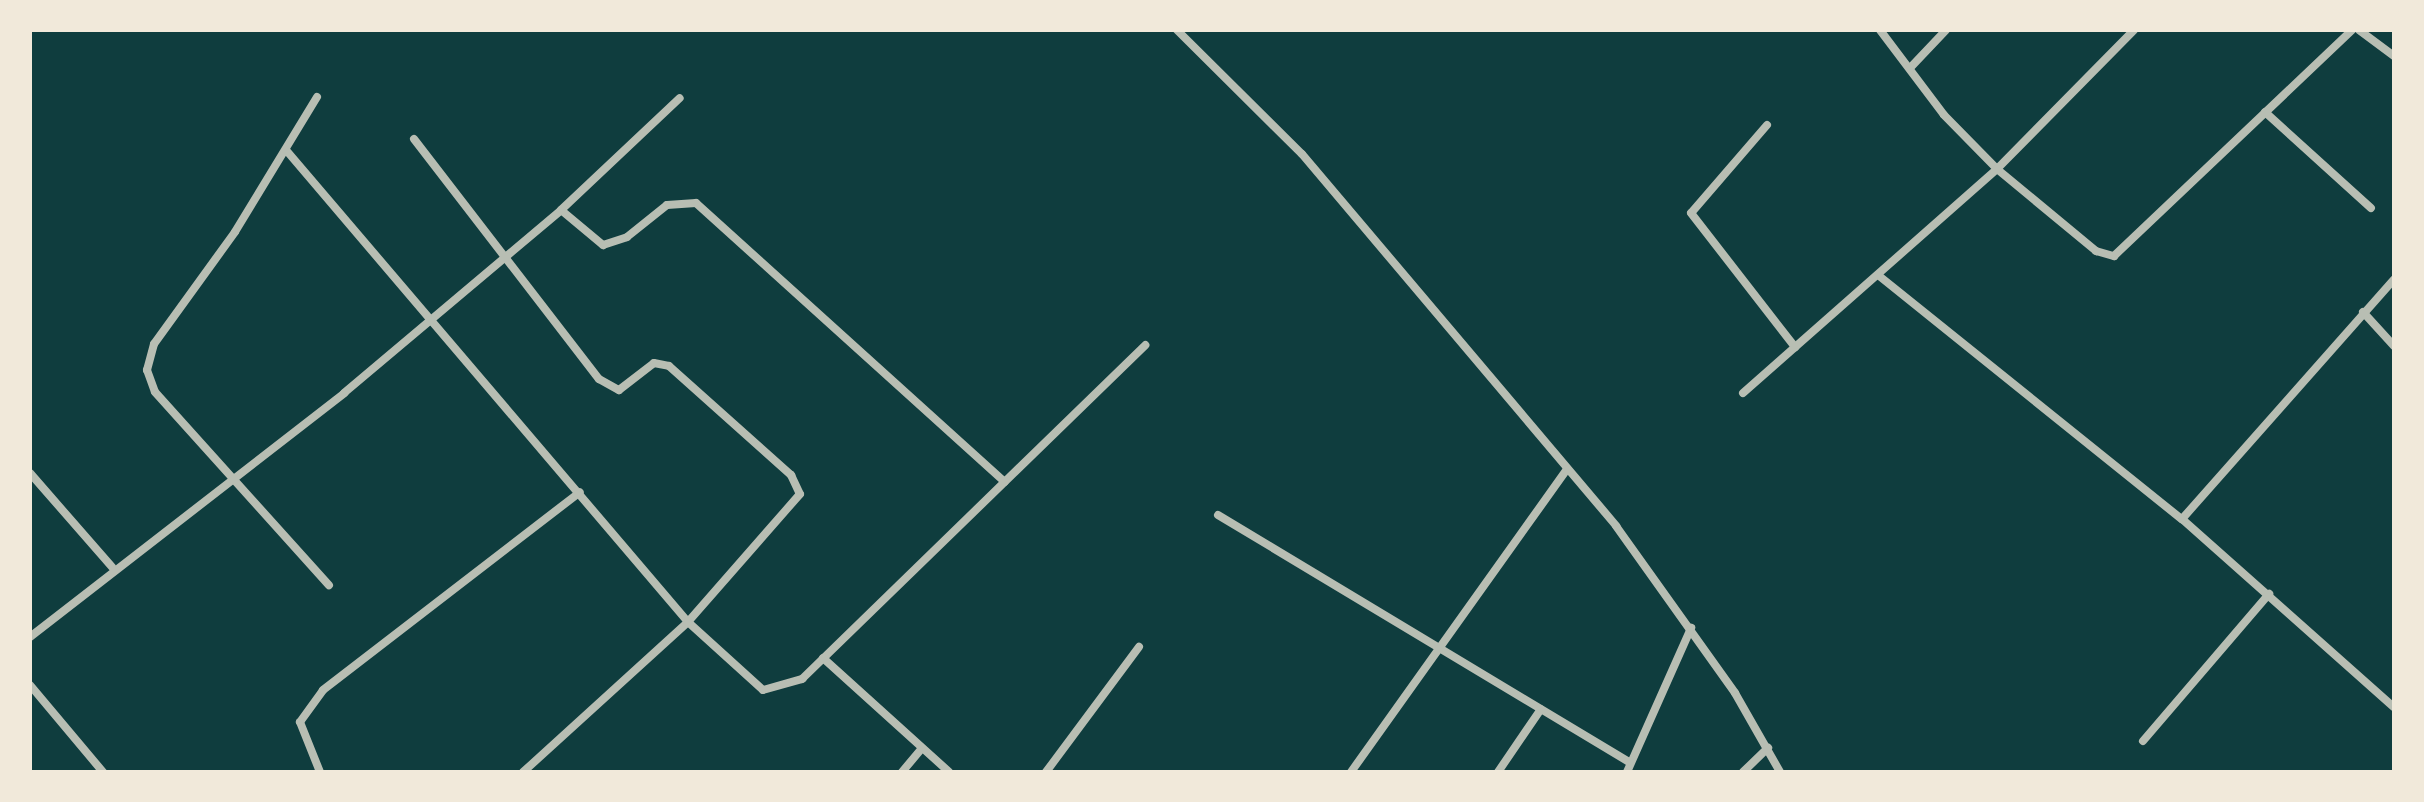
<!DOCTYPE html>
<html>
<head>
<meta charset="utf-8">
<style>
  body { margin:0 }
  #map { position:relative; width:2424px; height:802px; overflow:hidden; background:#0f3d3e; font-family:Quicksand,sans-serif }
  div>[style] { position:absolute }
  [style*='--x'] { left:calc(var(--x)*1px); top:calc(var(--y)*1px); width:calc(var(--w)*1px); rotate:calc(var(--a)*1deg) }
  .minor>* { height:8px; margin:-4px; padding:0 4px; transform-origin:4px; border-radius:4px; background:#b8beb3 }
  span { translate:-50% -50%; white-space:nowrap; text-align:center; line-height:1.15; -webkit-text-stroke:6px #f1e9da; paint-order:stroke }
  .frame { position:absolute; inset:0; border:32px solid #f1e9da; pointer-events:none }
</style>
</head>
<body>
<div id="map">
  <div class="minor">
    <div style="--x:1177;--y:30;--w:176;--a:44.8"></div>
    <div style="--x:1302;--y:154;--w:487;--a:49.8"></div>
    <div style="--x:1616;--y:526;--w:205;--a:54.5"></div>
    <div style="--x:1735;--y:693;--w:91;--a:60.3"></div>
    <div style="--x:1880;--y:30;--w:106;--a:53"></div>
    <div style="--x:1944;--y:115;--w:76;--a:45.5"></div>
    <div style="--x:1997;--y:169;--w:129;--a:39.6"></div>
    <div style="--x:2096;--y:251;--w:19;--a:16"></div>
    <div style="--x:2114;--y:256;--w:328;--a:-43.5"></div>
    <div style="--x:2359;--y:30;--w:44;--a:36.6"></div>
    <div style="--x:1910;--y:68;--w:52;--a:-46.5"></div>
    <div style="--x:317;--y:97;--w:158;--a:121.3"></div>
    <div style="--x:235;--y:232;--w:138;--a:125.9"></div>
    <div style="--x:154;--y:344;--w:27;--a:105"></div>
    <div style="--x:147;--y:370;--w:23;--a:70"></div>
    <div style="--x:155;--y:392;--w:260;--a:48"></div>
    <div style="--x:2265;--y:112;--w:143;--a:42.2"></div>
    <div style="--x:1767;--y:125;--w:116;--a:130.8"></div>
    <div style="--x:1691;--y:213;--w:170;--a:52.2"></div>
    <div style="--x:414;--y:139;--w:303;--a:52.4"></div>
    <div style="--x:599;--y:379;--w:23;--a:29"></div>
    <div style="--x:619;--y:390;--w:44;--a:-37.6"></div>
    <div style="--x:654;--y:363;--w:15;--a:11"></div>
    <div style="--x:669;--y:366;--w:164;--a:41.8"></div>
    <div style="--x:791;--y:475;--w:21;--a:65"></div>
    <div style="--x:800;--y:494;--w:170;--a:131.2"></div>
    <div style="--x:688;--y:622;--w:223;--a:137.7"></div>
    <div style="--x:286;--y:150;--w:620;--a:49.58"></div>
    <div style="--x:688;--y:622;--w:101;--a:42.2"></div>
    <div style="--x:763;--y:690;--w:41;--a:-15.8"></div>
    <div style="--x:802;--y:679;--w:479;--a:-44.2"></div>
    <div style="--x:561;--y:210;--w:55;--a:39.8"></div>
    <div style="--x:603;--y:245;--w:25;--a:-18"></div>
    <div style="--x:627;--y:237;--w:51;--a:-38.7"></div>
    <div style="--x:667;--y:205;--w:29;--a:-4"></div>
    <div style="--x:696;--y:203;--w:416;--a:42.1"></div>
    <div style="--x:1878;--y:275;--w:390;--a:38.8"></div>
    <div style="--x:2182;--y:519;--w:283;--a:41.6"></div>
    <div style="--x:2363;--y:312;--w:46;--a:47.6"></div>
    <div style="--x:1743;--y:393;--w:339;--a:-41.4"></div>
    <div style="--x:1997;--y:169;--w:195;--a:-45.4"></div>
    <div style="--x:30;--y:473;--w:125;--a:48.9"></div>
    <div style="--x:1218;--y:515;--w:481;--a:31"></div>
    <div style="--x:2182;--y:519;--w:320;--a:-48.5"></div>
    <div style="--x:30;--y:637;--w:398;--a:-37.8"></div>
    <div style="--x:344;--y:393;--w:284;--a:-40.1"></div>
    <div style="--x:561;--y:210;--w:163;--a:-43.3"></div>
    <div style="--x:823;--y:658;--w:170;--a:42.1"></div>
    <div style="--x:30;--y:685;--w:114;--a:50"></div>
    <div style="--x:2143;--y:741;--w:194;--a:-49.4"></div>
    <div style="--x:320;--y:772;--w:54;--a:-111.8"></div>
    <div style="--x:300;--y:722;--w:39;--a:-54"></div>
    <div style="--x:323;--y:690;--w:324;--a:-37.6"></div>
    <div style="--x:902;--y:772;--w:31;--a:-50"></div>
    <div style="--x:1046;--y:772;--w:156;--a:-53.4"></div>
    <div style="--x:1351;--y:772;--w:372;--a:-54.5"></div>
    <div style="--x:1498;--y:772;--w:76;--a:-55.7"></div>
    <div style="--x:1627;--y:772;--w:158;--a:-66"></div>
    <div style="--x:1743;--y:772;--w:35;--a:-44"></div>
  </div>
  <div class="frame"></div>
</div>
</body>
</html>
